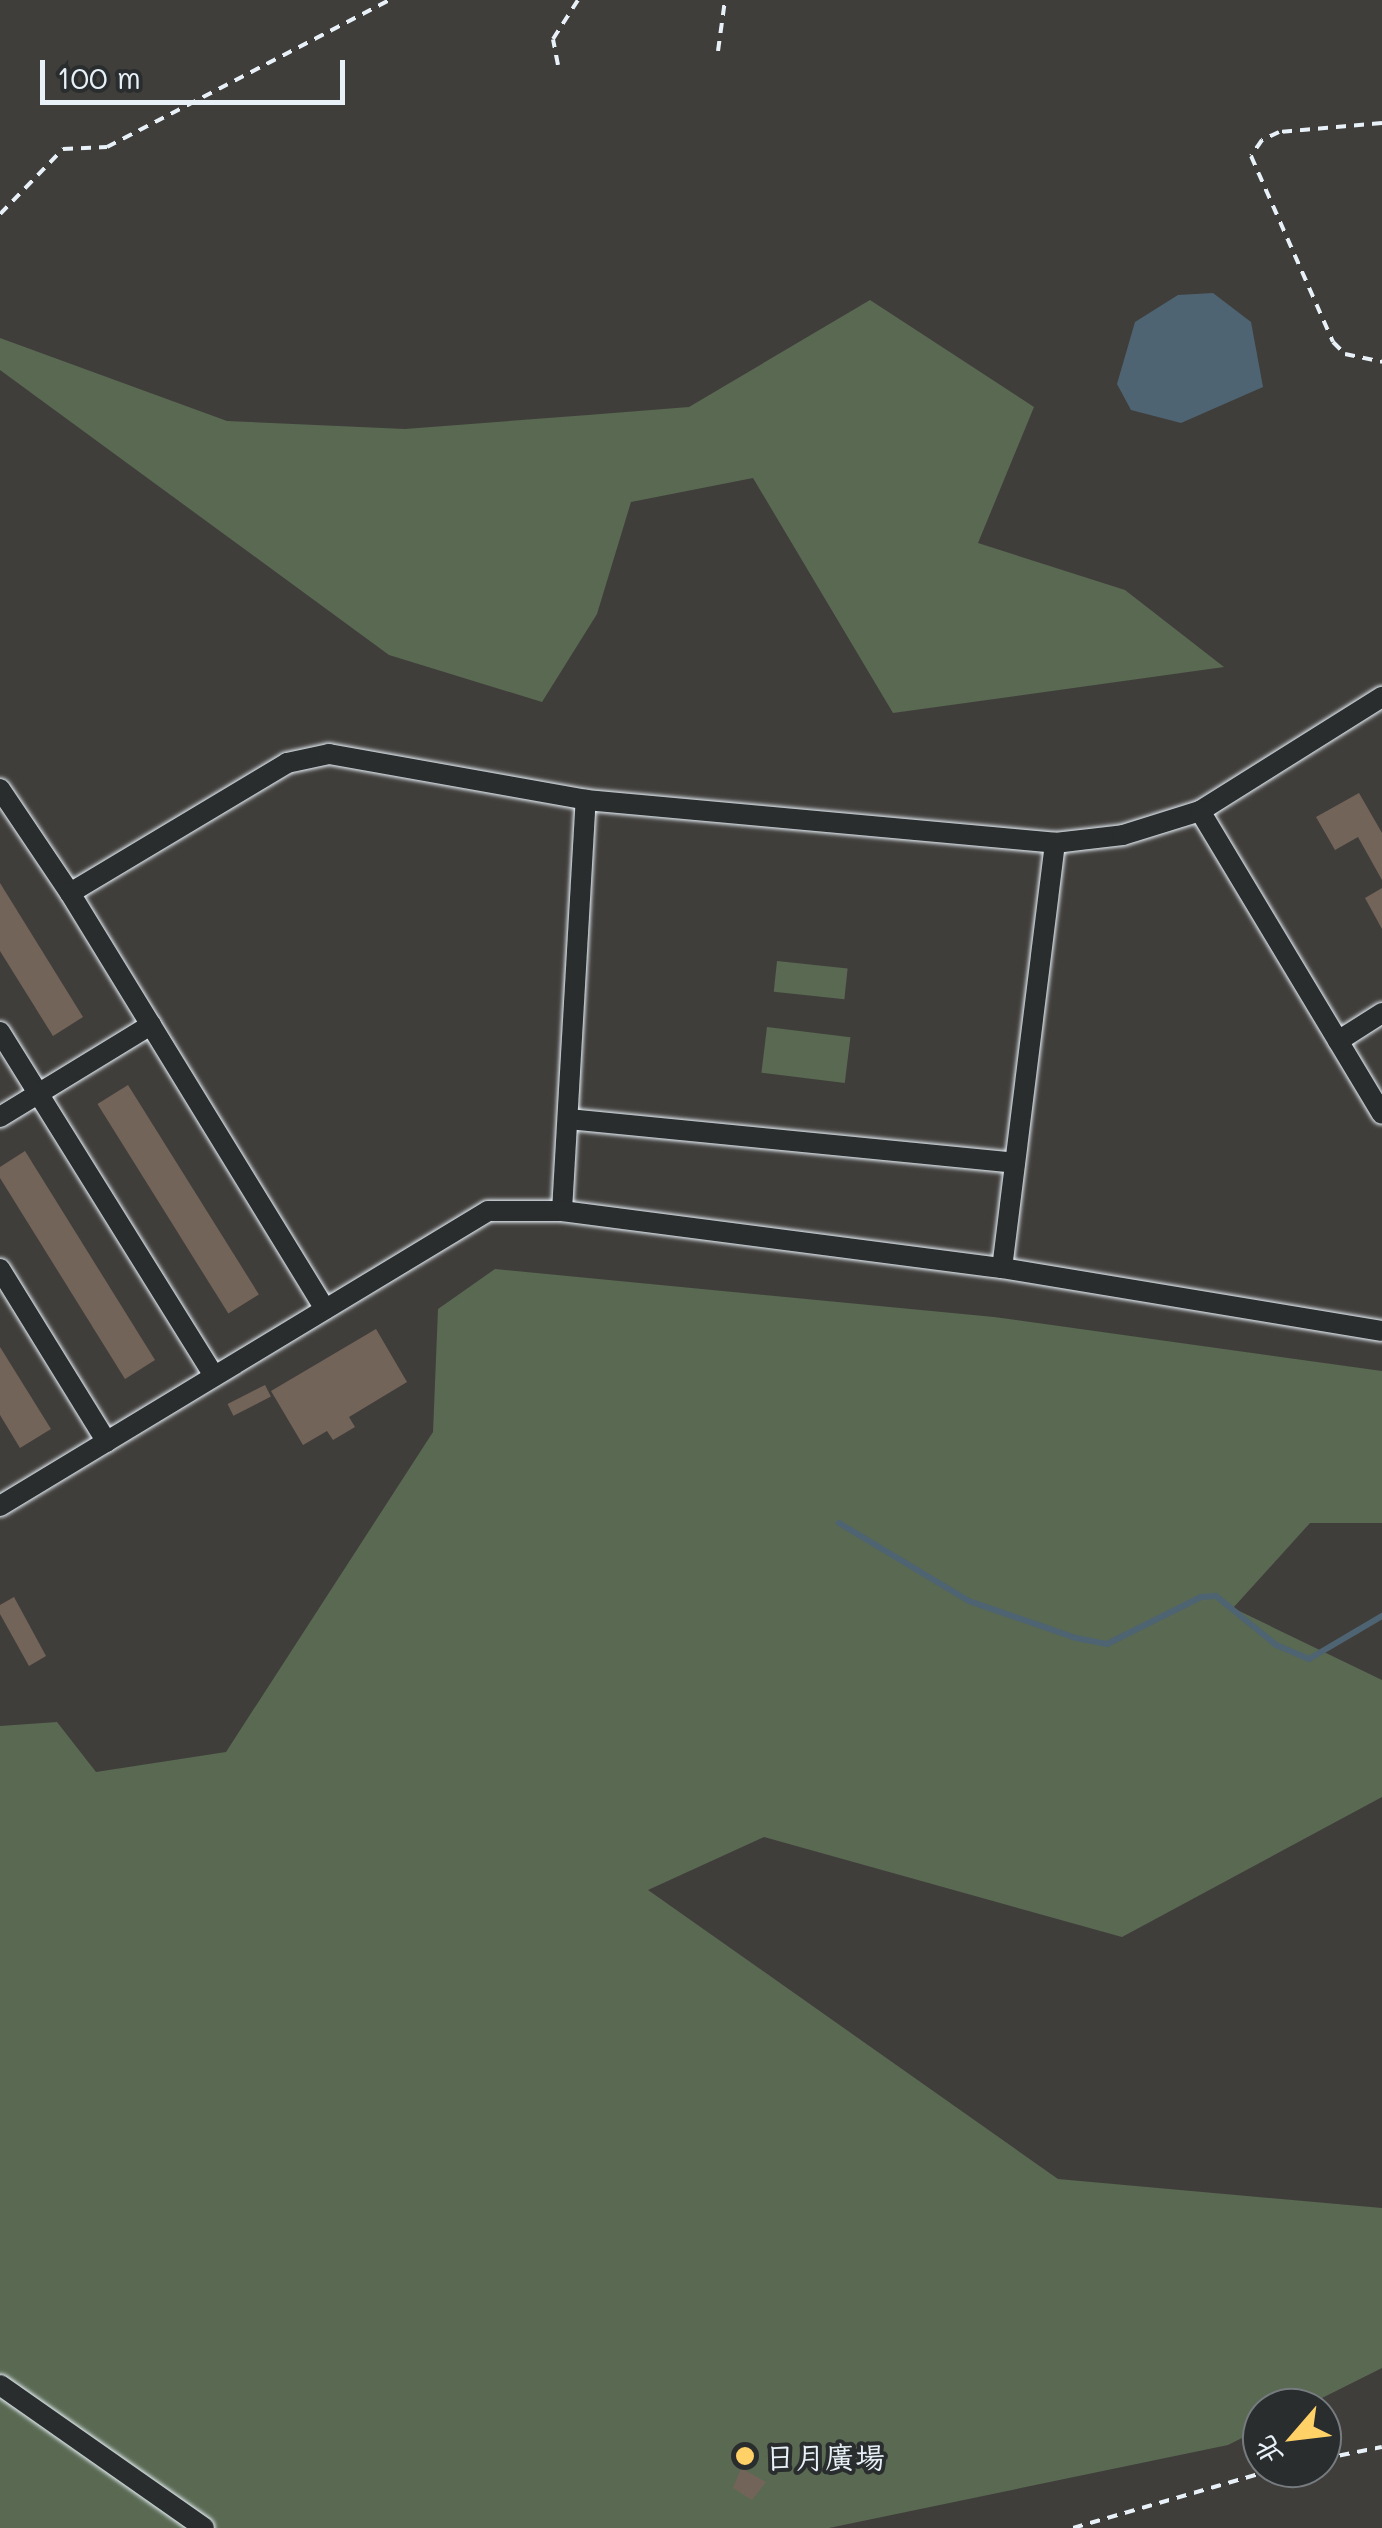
<!DOCTYPE html>
<html>
<head>
<meta charset="utf-8">
<style>
  body { margin:0 }
  #map { position:relative; width:1382px; height:2528px; overflow:hidden; background:#403e3b; font-family:Mali,"LXGW WenKai TC",sans-serif }
  div>[style] { position:absolute }
  [style*='--x'] { left:calc(var(--x)*1px); top:calc(var(--y)*1px); width:calc(var(--w)*1px); rotate:calc(var(--a)*1deg) }
  .green>* { inset:0; background:#596952; transform-origin:0 0 }
  .water>* { inset:0; background:#4e6472 }
  .stream>* { height:6px; margin:-3px; padding:0 3px; transform-origin:3px; border-radius:3px; background:#4e6472 }
  .building>* { inset:0; background:#736459; transform-origin:0 0 }
  .path>* { height:4px; margin-top:-2px; transform-origin:0; background:repeating-linear-gradient(90deg,#e8f1f8 0 10px,transparent 0 18px) }
  .roads { filter:drop-shadow(0 0 2px #e8f1f8) drop-shadow(0 0 2px #e8f1f8) }
  .minor>* { height:20px; margin:-10px; padding:0 10px; transform-origin:10px; border-radius:10px; background:#2a2d2e }
  .dots>* { width:28px; height:28px; translate:-50% -50%; box-sizing:border-box; border:5px solid #2a2d2e; border-radius:50% }
  span { translate:-50% -50%; white-space:nowrap; text-align:center; line-height:1.15; -webkit-text-stroke:8px #2a2d2e; paint-order:stroke }
  .poi-label { font-size:30px; color:#e8f1f8 }
  .left { translate:0 -50%; text-align:left }
  .north { position:absolute; left:1242px; top:2388px; width:100px; height:100px; box-sizing:border-box; background:#2a2d2e; border:2px solid #767b7f; border-radius:50%; rotate:242deg; font-size:28px; font-weight:700; line-height:40px; text-align:center; color:#e8f1f8 }
  .north::after { content:''; display:block; margin:auto; width:35px; height:45px; background:#ffd166; clip-path:polygon(50% 0,100% 100%,50% 72%,0 100%) }
  .scale { position:absolute; left:40px; top:60px; width:305px; height:45px; box-sizing:border-box; border:5px solid #e8f1f8; border-top:0; padding-left:12px; font-size:30px; line-height:35px; white-space:nowrap; color:#e8f1f8; -webkit-text-stroke:8px #2a2d2e; paint-order:stroke }
</style>
</head>
<body>
<div id="map">
  <div class="green">
    <div style="clip-path:polygon(870px 300px,1034px 407px,978px 543px,1125px 590px,1224px 667px,893px 713px,753px 478px,631px 502px,597px 614px,542px 702px,389px 655px,0 370px,0 338px,227px 421px,405px 429px,588px 415px,689px 407px)"></div>
    <div style="left:777px;top:961px;width:71px;height:31px;rotate:6deg"></div>
    <div style="left:767px;top:1027px;width:84px;height:46px;rotate:7deg"></div>
    <div style="clip-path:polygon(495px 1269px,994px 1317px,1382px 1371px,1382px 1523px,1310px 1523px,1233px 1608px,1382px 1680px,1382px 1797px,1122px 1937px,764px 1837px,648px 1890px,1058px 2179px,1382px 2208px,1382px 2368px,1302px 2408px,1262px 2408px,1262px 2428px,1228px 2445px,829px 2528px,0 2528px,0 1726px,57px 1722px,96px 1772px,226px 1752px,433px 1432px,438px 1309px)"></div>
  </div>
  <div class="water">
    <div style="clip-path:polygon(1213px 293px,1251px 322px,1263px 387px,1181px 423px,1131px 410px,1117px 384px,1135px 322px,1178px 295px)"></div>
  </div>
  <div class="stream">
    <div style="--x:839;--y:1523;--w:152;--a:31"></div>
    <div style="--x:969;--y:1601;--w:113;--a:19.1"></div>
    <div style="--x:1076;--y:1638;--w:32;--a:11"></div>
    <div style="--x:1107;--y:1644;--w:105;--a:-26.6"></div>
    <div style="--x:1201;--y:1597;--w:15;--a:-4"></div>
    <div style="--x:1216;--y:1596;--w:77;--a:39.2"></div>
    <div style="--x:1276;--y:1645;--w:36;--a:23"></div>
    <div style="--x:1309;--y:1659;--w:85;--a:-30.5"></div>
  </div>
  <div class="building">
    <div style="clip-path:polygon(1359px 793px,1382px 833px,1382px 880px,1358px 837px,1335px 850px,1316px 817px)"></div>
    <div style="clip-path:polygon(0 883px,83px 1017px,53px 1036px,0 951px)"></div>
    <div style="clip-path:polygon(1382px 888px,1382px 929px,1365px 898px)"></div>
    <div style="left:128px;top:1085px;width:247px;height:36px;rotate:58deg"></div>
    <div style="clip-path:polygon(25px 1151px,155px 1360px,125px 1379px,0 1178px,0 1167px)"></div>
    <div style="clip-path:polygon(376px 1329px,407px 1382px,349px 1417px,355px 1427px,333px 1440px,327px 1431px,303px 1445px,271px 1391px)"></div>
    <div style="clip-path:polygon(0 1347px,51px 1429px,20px 1448px,0 1415px)"></div>
    <div style="left:265px;top:1385px;width:13px;height:42px;rotate:63deg"></div>
    <div style="clip-path:polygon(14px 1597px,46px 1656px,29px 1666px,0 1614px,0 1605px)"></div>
    <div style="clip-path:polygon(741px 2468px,766px 2482px,752px 2500px,733px 2488px)"></div>
  </div>
  <div class="path">
    <div style="--x:718;--y:51;--w:51;--a:-82.2"></div>
    <div style="--x:558;--y:65;--w:26;--a:-101"></div>
    <div style="--x:553;--y:39;--w:46;--a:-57.3"></div>
    <div style="--x:1382;--y:123;--w:103;--a:175"></div>
    <div style="--x:1279;--y:132;--w:19;--a:155"></div>
    <div style="--x:1262;--y:140;--w:19;--a:125"></div>
    <div style="--x:1251;--y:156;--w:203;--a:66.2"></div>
    <div style="--x:1333;--y:342;--w:17;--a:45"></div>
    <div style="--x:1345;--y:354;--w:38;--a:12"></div>
    <div style="--x:0;--y:214;--w:91;--a:-45.9"></div>
    <div style="--x:63;--y:149;--w:44;--a:-2.6"></div>
    <div style="--x:107;--y:147;--w:318;--a:-27.5"></div>
    <div style="--x:1322;--y:2459;--w:61;--a:-11.3"></div>
    <div style="--x:1073;--y:2528;--w:215;--a:-16.2"></div>
  </div>
  <div class="roads">
    <div class="minor">
      <div style="--x:0;--y:789;--w:125;--a:56.1"></div>
      <div style="--x:70;--y:893;--w:253;--a:-30.9"></div>
      <div style="--x:287;--y:763;--w:43;--a:-12.1"></div>
      <div style="--x:329;--y:754;--w:261;--a:10.1"></div>
      <div style="--x:586;--y:800;--w:471;--a:5.2"></div>
      <div style="--x:1055;--y:843;--w:68;--a:-6.7"></div>
      <div style="--x:1123;--y:835;--w:81;--a:-17.3"></div>
      <div style="--x:1200;--y:811;--w:215;--a:-32.1"></div>
      <div style="--x:1200;--y:811;--w:353;--a:59"></div>
      <div style="--x:1055;--y:843;--w:428;--a:97.1"></div>
      <div style="--x:1002;--y:1268;--w:385;--a:9.4"></div>
      <div style="--x:70;--y:893;--w:488;--a:58.5"></div>
      <div style="--x:0;--y:1032;--w:405;--a:58.1"></div>
      <div style="--x:1338;--y:1041;--w:52;--a:-32.5"></div>
      <div style="--x:0;--y:1117;--w:177;--a:-31.4"></div>
      <div style="--x:568;--y:1119;--w:449;--a:5.6"></div>
      <div style="--x:562;--y:1211;--w:412;--a:-86.7"></div>
      <div style="--x:0;--y:1269;--w:203;--a:58.3"></div>
      <div style="--x:0;--y:1506;--w:570;--a:-31.15"></div>
      <div style="--x:488;--y:1211;--w:74;--a:0"></div>
      <div style="--x:562;--y:1211;--w:444;--a:7.4"></div>
      <div style="--x:0;--y:2385;--w:249;--a:35"></div>
    </div>
  </div>
  <div class="dots">
    <div style="left:745px;top:2456px;background:#ffd166"></div>
  </div>
  <div class="poi-label">
    <span class="left" style="left:765px;top:2456px">日月廣場</span>
  </div>
  <div class="north">北</div>
  <div class="scale">100 m</div>
</div>
</body>
</html>
